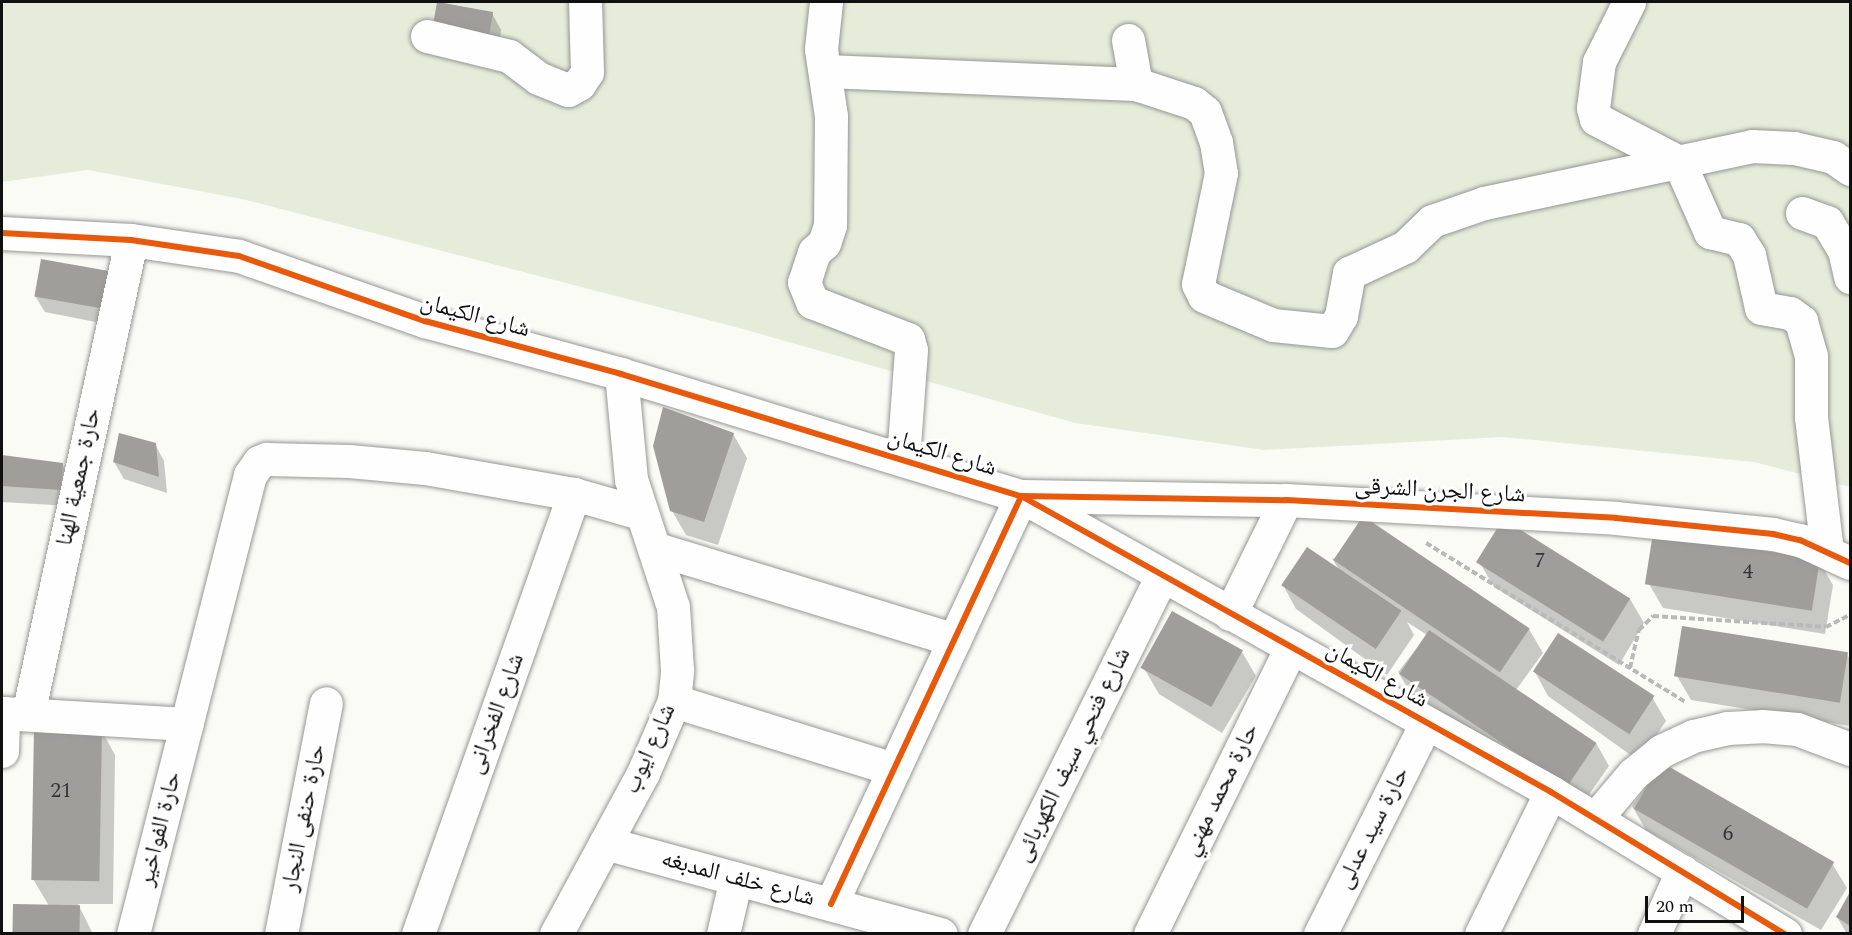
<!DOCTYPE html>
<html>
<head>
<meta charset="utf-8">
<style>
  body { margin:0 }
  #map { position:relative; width:1852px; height:935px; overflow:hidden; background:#fbfbf6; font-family:Spectral,"Noto Naskh Arabic",serif }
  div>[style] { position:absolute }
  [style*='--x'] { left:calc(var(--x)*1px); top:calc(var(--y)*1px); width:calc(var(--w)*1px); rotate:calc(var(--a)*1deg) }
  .cemetery>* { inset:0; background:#e7ecda }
  .shadow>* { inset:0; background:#0003 }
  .building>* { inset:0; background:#9f9e9b; transform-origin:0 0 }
  .path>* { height:4px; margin-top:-2px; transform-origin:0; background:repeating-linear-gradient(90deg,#b9b9b8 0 6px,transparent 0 9px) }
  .roads { filter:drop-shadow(0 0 2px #969694) drop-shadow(0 0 2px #969694) }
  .minor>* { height:33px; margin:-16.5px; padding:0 16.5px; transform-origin:16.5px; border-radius:16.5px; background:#fefefe }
  .cycleway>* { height:6px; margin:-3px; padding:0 3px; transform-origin:3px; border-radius:3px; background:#e8590c }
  span { translate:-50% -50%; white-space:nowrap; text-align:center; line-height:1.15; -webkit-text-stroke:6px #fff; paint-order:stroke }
  .number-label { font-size:21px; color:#343433 }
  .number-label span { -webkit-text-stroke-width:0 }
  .street-label { font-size:24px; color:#101010 }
  .frame { position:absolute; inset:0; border:3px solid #101010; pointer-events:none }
  .scale { position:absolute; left:1645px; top:896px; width:99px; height:27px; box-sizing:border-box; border:3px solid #101010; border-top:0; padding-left:8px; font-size:18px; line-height:21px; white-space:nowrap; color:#101010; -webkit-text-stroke:4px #fff; paint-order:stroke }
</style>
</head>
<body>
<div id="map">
  <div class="cemetery">
    <div style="clip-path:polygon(2px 2px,1850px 2px,1850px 487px,1754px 462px,1503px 437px,1264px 450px,1075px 423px,739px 328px,242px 199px,88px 170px,2px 182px)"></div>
  </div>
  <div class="shadow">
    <div style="clip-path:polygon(439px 2px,492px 13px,501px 30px,499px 52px,439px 25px)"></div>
    <div style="clip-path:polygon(108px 273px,111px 325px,45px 312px,35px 296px)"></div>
    <div style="clip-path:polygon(733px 434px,747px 458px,718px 545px,686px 535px,672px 511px)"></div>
    <div style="clip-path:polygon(155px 444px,164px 461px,167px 493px,124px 479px,114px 462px)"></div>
    <div style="clip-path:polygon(2px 457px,62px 464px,72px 480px,70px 506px,2px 502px)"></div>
    <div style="clip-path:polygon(1332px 558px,1529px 629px,1543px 653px,1516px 690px,1596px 743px,1609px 766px,1581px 806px,1412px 696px,1398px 672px,1427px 635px,1407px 622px,1414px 635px,1387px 675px,1296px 609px,1283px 585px,1339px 570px)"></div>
    <div style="clip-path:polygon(1819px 561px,1833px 585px,1825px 634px,1663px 608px,1649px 584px)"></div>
    <div style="clip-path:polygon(1480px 563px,1630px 599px,1644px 623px,1619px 665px,1494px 587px)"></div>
    <div style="clip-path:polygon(1242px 652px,1256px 676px,1222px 733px,1159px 694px,1145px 670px)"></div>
    <div style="clip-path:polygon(1847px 654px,1850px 660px,1850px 726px,1691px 700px,1677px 676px)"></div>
    <div style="clip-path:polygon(1535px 672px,1652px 697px,1666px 721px,1639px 761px,1548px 696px)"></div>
    <div style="clip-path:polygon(102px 731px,115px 755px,113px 904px,78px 904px,93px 934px,13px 934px,49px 906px,33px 879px)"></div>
    <div style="clip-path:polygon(1661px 764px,1833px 865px,1847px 888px,1821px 930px,1646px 830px,1632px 806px)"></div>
    <div style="clip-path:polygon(1850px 895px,1850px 934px,1847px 934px,1837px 917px)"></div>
  </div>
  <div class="building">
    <div style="left:437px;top:2px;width:57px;height:24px;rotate:10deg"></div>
    <div style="left:41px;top:259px;width:69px;height:38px;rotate:10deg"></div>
    <div style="clip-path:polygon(663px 407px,734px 433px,704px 522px,670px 511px,653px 446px)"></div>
    <div style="clip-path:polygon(119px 433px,156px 443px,159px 477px,113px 462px)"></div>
    <div style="clip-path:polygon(2px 455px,63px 463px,61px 490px,2px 486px)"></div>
    <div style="left:1363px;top:516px;width:201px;height:53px;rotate:34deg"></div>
    <div style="left:1503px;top:519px;width:150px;height:51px;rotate:32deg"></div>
    <div style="left:1653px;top:533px;width:169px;height:52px;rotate:9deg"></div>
    <div style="left:1307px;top:547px;width:114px;height:46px;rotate:34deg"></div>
    <div style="left:1172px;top:611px;width:81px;height:65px;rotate:29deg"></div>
    <div style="left:1682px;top:626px;width:168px;height:51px;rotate:9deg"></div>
    <div style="left:1429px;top:630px;width:202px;height:53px;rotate:34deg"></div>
    <div style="left:1558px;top:633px;width:115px;height:46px;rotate:33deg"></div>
    <div style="left:34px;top:728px;width:68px;height:152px;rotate:1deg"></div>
    <div style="left:1661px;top:762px;width:200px;height:54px;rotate:30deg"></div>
    <div style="clip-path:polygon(1850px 892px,1850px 926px,1836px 917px)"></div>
    <div style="left:13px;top:904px;width:67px;height:30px;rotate:1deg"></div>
  </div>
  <div class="path">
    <div style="--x:1426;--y:543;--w:304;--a:31.5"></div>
    <div style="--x:1630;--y:668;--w:39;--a:-77"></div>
    <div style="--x:1639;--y:630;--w:20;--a:-45"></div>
    <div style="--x:1653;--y:616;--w:173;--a:3.6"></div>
    <div style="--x:1826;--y:627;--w:27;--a:-27"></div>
  </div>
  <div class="roads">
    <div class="minor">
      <div style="--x:826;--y:2;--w:47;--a:96.1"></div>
      <div style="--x:821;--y:49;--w:68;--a:81.5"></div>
      <div style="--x:831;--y:116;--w:109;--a:90.5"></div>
      <div style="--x:830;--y:225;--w:19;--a:108"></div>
      <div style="--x:824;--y:243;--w:13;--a:138"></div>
      <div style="--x:814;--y:252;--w:32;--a:108"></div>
      <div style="--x:804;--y:282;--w:22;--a:68"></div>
      <div style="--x:812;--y:302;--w:103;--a:21.1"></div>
      <div style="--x:908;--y:339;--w:11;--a:75"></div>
      <div style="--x:911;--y:350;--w:110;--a:94.2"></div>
      <div style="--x:1629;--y:2;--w:67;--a:116.6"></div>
      <div style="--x:1599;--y:62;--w:46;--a:97.4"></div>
      <div style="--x:1593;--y:108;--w:11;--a:75"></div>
      <div style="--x:1596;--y:119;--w:93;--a:27.4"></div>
      <div style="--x:1679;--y:162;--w:77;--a:66.1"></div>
      <div style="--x:1710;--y:232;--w:30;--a:14"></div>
      <div style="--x:1739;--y:239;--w:19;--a:58"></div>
      <div style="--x:1749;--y:255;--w:54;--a:77.2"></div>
      <div style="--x:1761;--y:308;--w:29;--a:10"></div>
      <div style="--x:1790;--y:313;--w:14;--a:36"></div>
      <div style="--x:1801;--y:321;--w:36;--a:74"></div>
      <div style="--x:1811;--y:356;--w:61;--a:90"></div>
      <div style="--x:1811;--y:417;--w:135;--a:83.2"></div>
      <div style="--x:427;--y:36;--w:84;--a:13.7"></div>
      <div style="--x:509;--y:56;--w:36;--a:37"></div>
      <div style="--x:538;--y:78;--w:32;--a:22"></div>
      <div style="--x:568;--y:90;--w:13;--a:-29"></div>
      <div style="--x:579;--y:84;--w:14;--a:-56"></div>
      <div style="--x:587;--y:72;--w:70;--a:-91.6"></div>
      <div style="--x:1128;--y:40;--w:45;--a:79.7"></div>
      <div style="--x:1136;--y:84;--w:61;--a:18.1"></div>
      <div style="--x:1194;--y:103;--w:14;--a:39"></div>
      <div style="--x:1205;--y:112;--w:32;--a:70"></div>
      <div style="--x:1216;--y:142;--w:31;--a:81"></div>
      <div style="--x:1221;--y:173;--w:113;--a:101.7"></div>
      <div style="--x:1198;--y:284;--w:13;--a:63"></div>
      <div style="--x:1204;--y:296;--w:75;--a:22.8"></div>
      <div style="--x:1273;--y:325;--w:59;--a:5.8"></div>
      <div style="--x:1332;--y:331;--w:17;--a:-59"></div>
      <div style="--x:1341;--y:316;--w:44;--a:-79.5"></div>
      <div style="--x:1349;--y:273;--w:62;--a:-24.9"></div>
      <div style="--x:1405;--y:247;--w:37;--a:-44"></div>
      <div style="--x:1432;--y:221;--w:55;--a:-19.1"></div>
      <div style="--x:1484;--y:203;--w:274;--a:-12"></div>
      <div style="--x:1752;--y:146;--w:42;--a:2.7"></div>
      <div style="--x:1794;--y:148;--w:40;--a:13"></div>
      <div style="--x:1833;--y:157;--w:21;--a:35"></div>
      <div style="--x:825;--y:71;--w:311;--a:2.4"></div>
      <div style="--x:1802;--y:213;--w:27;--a:20"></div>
      <div style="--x:1827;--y:222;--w:33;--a:59"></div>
      <div style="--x:1844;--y:250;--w:28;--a:77"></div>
      <div style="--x:2;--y:233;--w:129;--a:3.1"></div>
      <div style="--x:131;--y:240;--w:109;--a:8.4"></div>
      <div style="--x:239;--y:256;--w:197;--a:19.3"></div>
      <div style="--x:425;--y:321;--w:203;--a:15.1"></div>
      <div style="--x:621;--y:374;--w:418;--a:17"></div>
      <div style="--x:1021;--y:496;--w:607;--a:29.18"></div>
      <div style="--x:1551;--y:792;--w:274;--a:31.3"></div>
      <div style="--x:654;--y:548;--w:314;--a:17"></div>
      <div style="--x:1230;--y:614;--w:127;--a:-63.8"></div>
      <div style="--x:674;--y:701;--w:230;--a:17.2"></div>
      <div style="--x:2;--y:713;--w:185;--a:3.4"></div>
      <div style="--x:28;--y:714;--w:485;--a:-77.7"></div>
      <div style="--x:2;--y:751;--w:38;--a:-88"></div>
      <div style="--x:1595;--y:819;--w:59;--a:-49.8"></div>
      <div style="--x:1633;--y:774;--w:36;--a:-39"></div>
      <div style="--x:1661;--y:751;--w:35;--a:-25"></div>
      <div style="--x:1693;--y:736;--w:35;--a:-13"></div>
      <div style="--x:1727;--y:728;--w:35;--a:-3"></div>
      <div style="--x:1762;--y:726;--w:35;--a:5"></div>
      <div style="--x:1797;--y:729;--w:57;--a:20.7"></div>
      <div style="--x:605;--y:843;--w:348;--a:15.2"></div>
      <div style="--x:831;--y:904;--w:450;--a:-65"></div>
      <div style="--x:1021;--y:496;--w:265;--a:0.9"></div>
      <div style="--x:1286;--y:500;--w:330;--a:3.1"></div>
      <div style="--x:1616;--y:518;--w:158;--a:5.8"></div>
      <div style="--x:1773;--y:534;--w:28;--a:13"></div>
      <div style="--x:1800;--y:540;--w:55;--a:24.7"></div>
      <div style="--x:133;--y:934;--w:474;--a:-75.7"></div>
      <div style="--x:250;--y:475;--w:16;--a:-55"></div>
      <div style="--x:259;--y:462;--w:8;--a:-23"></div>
      <div style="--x:266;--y:459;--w:83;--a:1.4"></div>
      <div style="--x:349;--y:461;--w:76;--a:5.3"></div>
      <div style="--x:425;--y:468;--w:151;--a:9.9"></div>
      <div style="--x:574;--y:494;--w:69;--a:16.1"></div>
      <div style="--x:281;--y:934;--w:235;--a:-79"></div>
      <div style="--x:418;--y:934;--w:467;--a:-70.5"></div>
      <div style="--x:556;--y:934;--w:183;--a:-61.6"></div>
      <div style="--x:643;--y:773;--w:78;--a:-66.7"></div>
      <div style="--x:674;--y:701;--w:31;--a:-84"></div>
      <div style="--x:677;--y:670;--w:63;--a:-93.6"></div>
      <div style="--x:673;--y:607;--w:135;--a:-108.2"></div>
      <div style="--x:631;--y:479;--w:105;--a:-95.4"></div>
      <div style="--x:723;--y:934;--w:57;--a:-76.9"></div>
      <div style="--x:984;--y:934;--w:398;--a:-63.6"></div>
      <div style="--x:1150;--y:934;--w:320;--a:-63.8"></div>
      <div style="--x:1320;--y:934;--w:236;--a:-63.3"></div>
      <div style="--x:1481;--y:934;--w:158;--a:-63.8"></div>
      <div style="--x:1654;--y:934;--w:69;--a:-66"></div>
    </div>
  </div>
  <div class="cycleway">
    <div style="--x:2;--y:233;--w:129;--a:3.1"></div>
    <div style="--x:131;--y:240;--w:109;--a:8.4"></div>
    <div style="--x:239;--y:256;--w:197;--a:19.3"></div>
    <div style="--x:425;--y:321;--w:203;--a:15.1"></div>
    <div style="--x:621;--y:374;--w:418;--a:17"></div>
    <div style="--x:1021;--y:496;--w:607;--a:29.18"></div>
    <div style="--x:1551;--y:792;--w:274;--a:31.3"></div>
    <div style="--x:831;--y:904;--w:450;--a:-65"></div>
    <div style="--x:1021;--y:496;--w:265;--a:0.9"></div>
    <div style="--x:1286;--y:500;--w:330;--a:3.1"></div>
    <div style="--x:1616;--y:518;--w:158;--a:5.8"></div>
    <div style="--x:1773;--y:534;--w:28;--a:13"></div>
    <div style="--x:1800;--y:540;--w:55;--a:24.7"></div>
  </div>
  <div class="number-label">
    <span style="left:1540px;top:561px">7</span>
    <span style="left:1748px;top:572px">4</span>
    <span style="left:61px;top:791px">21</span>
    <span style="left:1728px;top:834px">6</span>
  </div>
  <div class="street-label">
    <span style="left:475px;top:316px;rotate:15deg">شارع الكيمان</span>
    <span style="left:942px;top:453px;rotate:17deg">شارع الكيمان</span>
    <span style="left:79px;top:477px;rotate:-78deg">حارة جمعية الهنا</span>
    <span style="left:1440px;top:491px;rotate:3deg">شارع الجرن الشرقى</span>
    <span style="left:1377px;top:675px;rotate:29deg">شارع الكيمان</span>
    <span style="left:496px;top:714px;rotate:-70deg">شارع الفخرانى</span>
    <span style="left:650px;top:749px;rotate:-66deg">شارع ايوب</span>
    <span style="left:1073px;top:755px;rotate:-64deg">شارع فتحي سيف الكهربائى</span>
    <span style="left:1221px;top:790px;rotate:-64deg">حارة محمد مهني</span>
    <span style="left:304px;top:818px;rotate:-79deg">حارة حنفى النجار</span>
    <span style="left:1373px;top:828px;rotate:-63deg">حارة سيد عدلى</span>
    <span style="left:160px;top:829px;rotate:-76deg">حارة الفواخير</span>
    <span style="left:738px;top:879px;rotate:15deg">شارع خلف المدبغه</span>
  </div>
  <div class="frame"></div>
  <div class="scale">20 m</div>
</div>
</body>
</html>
